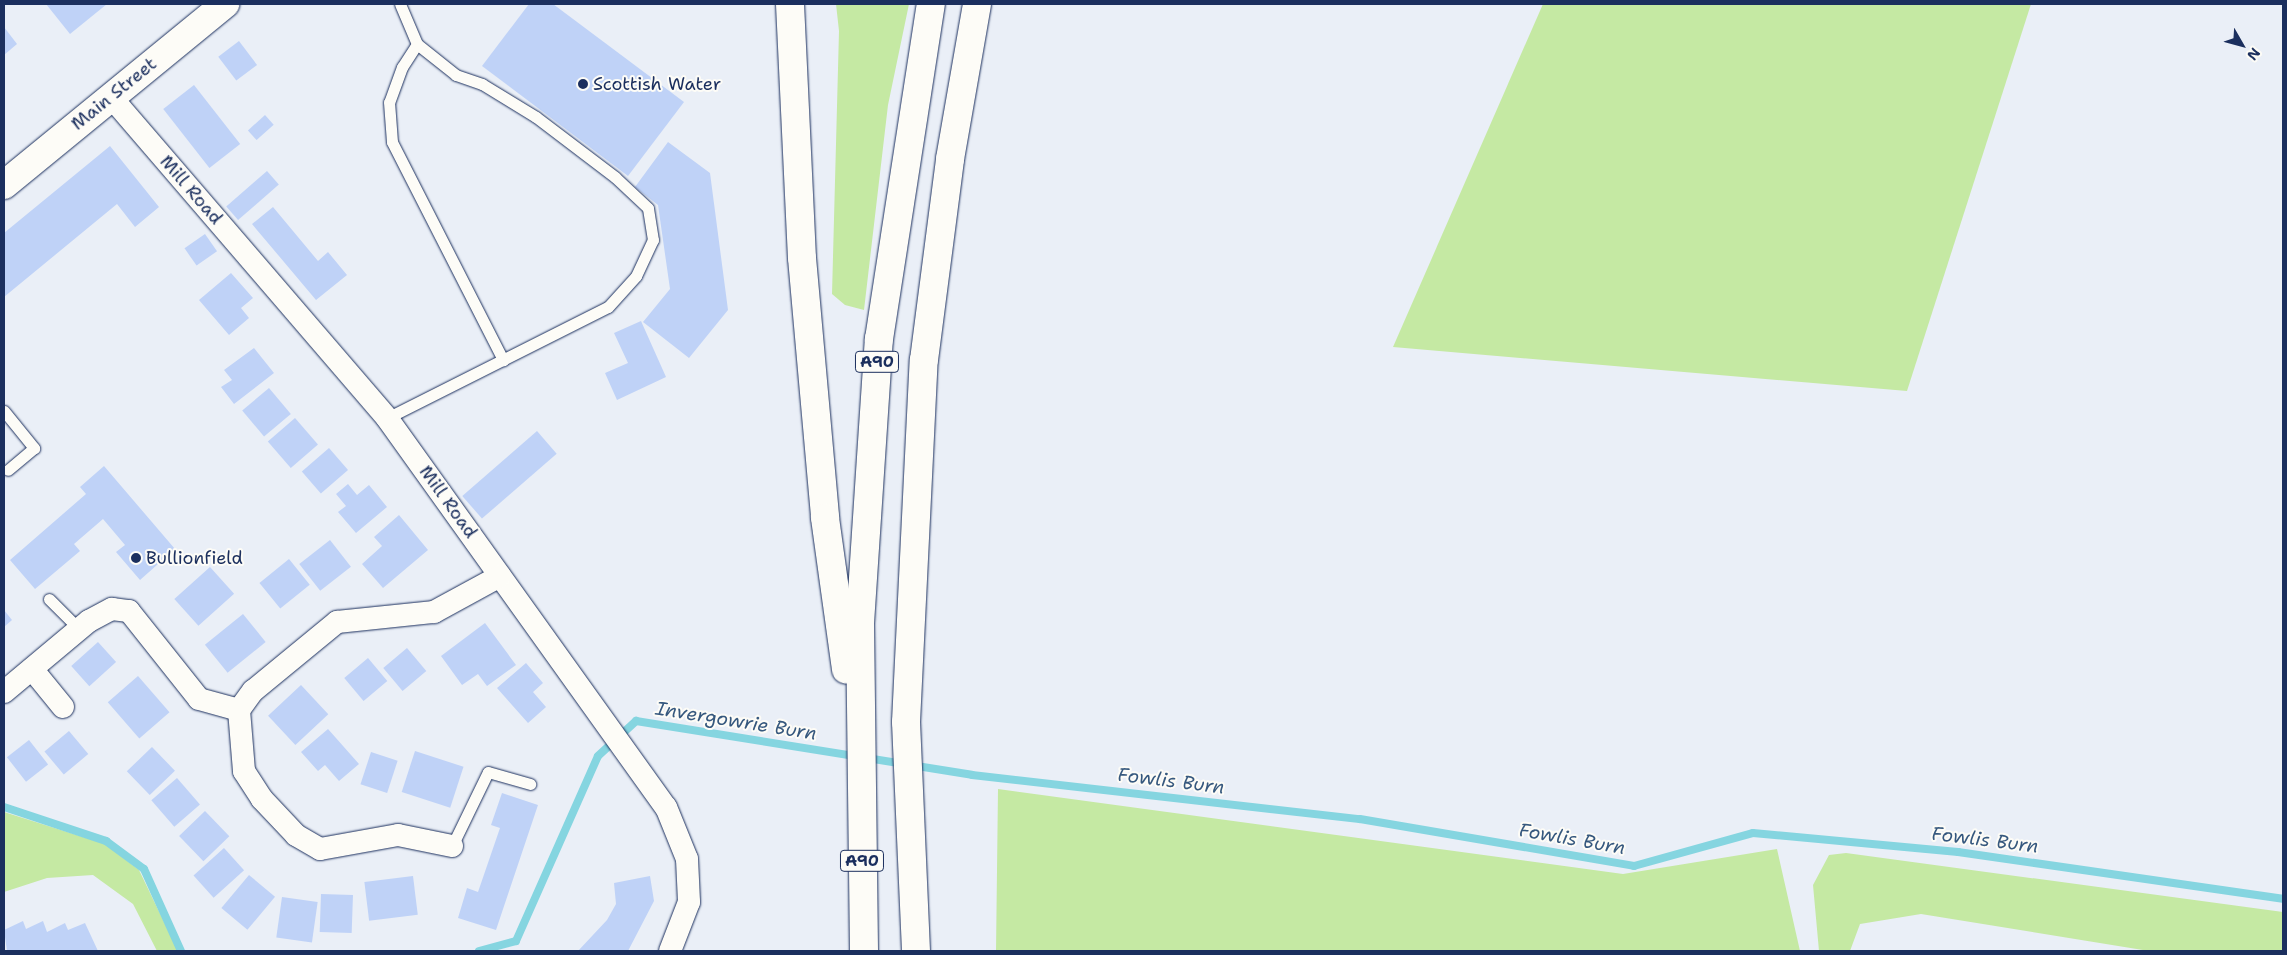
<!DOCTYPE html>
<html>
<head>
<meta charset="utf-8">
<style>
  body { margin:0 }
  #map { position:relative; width:2287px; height:955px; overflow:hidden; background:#eaeff7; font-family:"Shantell Sans",sans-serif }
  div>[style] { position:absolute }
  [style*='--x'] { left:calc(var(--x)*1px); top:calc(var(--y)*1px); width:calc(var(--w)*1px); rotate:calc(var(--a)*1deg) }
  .green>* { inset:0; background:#c5e9a3 }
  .stream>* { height:8px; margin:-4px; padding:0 4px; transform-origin:4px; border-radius:4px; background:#85d5e0 }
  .building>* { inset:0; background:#bfd2f7; transform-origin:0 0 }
  .roads { filter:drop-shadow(0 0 1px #1b2f5e) drop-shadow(0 0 1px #1b2f5e) }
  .lane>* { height:11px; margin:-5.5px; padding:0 5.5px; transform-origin:5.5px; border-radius:5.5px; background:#fdfcf7 }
  .street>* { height:22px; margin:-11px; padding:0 11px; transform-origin:11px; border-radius:11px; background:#fdfcf7 }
  .secondary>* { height:28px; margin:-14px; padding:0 14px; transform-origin:14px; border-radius:14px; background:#fdfcf7 }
  .highway>* { height:28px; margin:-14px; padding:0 14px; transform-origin:14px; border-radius:14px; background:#fdfcf7 }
  .dots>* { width:14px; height:14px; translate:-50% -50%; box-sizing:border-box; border:2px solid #fdfcf7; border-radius:50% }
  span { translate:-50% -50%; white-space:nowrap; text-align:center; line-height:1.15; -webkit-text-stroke:4px #fdfcf7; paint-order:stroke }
  .shield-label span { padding:1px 4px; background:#fdfcf7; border:1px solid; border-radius:4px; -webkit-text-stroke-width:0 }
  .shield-label { font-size:16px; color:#1b2f5e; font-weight:700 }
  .poi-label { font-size:18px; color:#1b2f5e }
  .left { translate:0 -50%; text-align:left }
  .street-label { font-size:18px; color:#1b2f5e }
  .water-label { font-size:19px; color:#36587e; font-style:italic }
  .frame { position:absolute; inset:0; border:5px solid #1b2f5e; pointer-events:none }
  .north { position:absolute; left:2217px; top:20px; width:50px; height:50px; -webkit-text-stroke:4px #fdfcf7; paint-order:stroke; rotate:128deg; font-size:14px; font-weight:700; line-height:20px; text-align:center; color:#1b2f5e }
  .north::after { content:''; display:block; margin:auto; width:18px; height:22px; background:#1b2f5e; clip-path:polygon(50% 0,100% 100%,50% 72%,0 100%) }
</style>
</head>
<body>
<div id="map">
  <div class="green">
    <div style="clip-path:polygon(836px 4px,909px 4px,888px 105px,864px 310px,845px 305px,832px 294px,839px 31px)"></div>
    <div style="clip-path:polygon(1543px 4px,2031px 4px,1907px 391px,1393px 347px)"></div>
    <div style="clip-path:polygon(998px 789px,1623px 874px,1777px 849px,1800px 951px,996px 951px)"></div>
    <div style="clip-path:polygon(4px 812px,105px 844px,139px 870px,178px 951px,157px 951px,133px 904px,93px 875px,47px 878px,4px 892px)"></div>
    <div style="clip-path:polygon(1846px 853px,2283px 912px,2283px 951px,2149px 951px,1921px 914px,1860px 924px,1850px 951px,1819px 951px,1813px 885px,1829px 855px)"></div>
  </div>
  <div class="stream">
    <div style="--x:4;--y:807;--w:108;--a:18.4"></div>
    <div style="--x:106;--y:841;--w:47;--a:36.4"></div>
    <div style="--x:144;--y:869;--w:90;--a:65.7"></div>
    <div style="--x:479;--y:951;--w:38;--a:-15"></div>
    <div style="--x:516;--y:941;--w:202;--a:-66.1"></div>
    <div style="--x:598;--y:756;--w:52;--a:-42.6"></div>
    <div style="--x:636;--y:721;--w:340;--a:9.1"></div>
    <div style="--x:972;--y:775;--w:390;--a:6.5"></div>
    <div style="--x:1360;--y:819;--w:278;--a:9.7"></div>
    <div style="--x:1634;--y:866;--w:123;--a:-15.5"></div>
    <div style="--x:1753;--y:833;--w:206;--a:5.3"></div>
    <div style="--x:1958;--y:852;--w:328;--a:8.2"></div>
  </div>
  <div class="building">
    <div style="clip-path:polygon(46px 4px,107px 4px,70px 34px)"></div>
    <div style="clip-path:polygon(529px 4px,553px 4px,684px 102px,628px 176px,482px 66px)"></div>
    <div style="clip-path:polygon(4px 27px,17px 44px,4px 55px)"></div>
    <div style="left:239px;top:41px;width:30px;height:26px;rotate:53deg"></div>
    <div style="left:194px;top:85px;width:75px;height:39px;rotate:52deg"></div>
    <div style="left:265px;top:115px;width:13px;height:23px;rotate:48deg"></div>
    <div style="clip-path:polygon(668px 142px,710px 173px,728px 310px,689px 358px,643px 322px,670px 289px,658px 205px,635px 187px)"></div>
    <div style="clip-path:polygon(110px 146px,159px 207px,135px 227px,117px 204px,4px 297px,4px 233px)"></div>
    <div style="left:267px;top:171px;width:18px;height:54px;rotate:49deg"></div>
    <div style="clip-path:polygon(273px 207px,318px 261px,328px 252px,347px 275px,316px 300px,252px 224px)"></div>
    <div style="left:205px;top:234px;width:21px;height:25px;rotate:55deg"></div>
    <div style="clip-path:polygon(231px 273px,253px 298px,241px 308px,249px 318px,229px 335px,199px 300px)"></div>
    <div style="clip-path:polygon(641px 321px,666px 377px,617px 400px,605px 373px,628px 363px,614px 333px)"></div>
    <div style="clip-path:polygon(254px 348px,274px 373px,234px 404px,221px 387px,232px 380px,224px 370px)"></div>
    <div style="left:269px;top:388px;width:34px;height:35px;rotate:50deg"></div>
    <div style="left:295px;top:418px;width:35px;height:36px;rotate:49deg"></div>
    <div style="left:537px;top:431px;width:30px;height:99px;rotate:49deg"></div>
    <div style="left:329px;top:448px;width:29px;height:36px;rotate:49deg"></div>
    <div style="clip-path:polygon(104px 466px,175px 549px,140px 580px,116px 552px,125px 545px,103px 519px,74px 544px,80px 551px,35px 589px,10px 560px,86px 494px,80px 487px)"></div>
    <div style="clip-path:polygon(348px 484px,357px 495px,369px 485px,387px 507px,356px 533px,338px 512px,346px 506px,336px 494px)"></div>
    <div style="clip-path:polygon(399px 515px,428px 550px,383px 588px,362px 564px,382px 546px,374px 537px)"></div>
    <div style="left:330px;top:540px;width:34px;height:39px;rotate:52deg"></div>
    <div style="left:289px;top:559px;width:33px;height:38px;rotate:51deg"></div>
    <div style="left:210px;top:567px;width:36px;height:48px;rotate:48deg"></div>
    <div style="clip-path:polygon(4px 610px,12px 620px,4px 627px)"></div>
    <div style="left:243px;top:614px;width:36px;height:49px;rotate:51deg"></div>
    <div style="clip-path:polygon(485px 623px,516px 665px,487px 686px,478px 674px,462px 685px,441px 656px)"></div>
    <div style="left:98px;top:642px;width:27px;height:36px;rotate:48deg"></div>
    <div style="left:407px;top:648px;width:30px;height:31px;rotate:50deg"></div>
    <div style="left:368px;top:658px;width:30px;height:31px;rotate:50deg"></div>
    <div style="clip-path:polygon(526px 663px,543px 683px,533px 692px,546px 707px,528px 723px,497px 688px)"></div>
    <div style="left:138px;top:676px;width:48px;height:40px;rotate:49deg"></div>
    <div style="left:301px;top:685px;width:40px;height:45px;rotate:47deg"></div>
    <div style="clip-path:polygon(328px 729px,359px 764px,339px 781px,325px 765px,318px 771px,301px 752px)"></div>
    <div style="left:69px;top:731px;width:30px;height:32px;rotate:50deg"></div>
    <div style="left:29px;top:740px;width:31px;height:28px;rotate:52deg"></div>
    <div style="left:152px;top:747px;width:33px;height:35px;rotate:46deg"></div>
    <div style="left:415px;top:751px;width:51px;height:43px;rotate:18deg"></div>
    <div style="left:371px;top:752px;width:28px;height:34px;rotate:18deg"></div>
    <div style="left:177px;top:778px;width:35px;height:34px;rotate:49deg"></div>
    <div style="clip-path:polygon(502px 793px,538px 805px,496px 930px,458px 918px,467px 888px,478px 892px,500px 828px,491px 825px)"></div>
    <div style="left:205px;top:811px;width:35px;height:36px;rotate:46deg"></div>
    <div style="left:224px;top:848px;width:30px;height:41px;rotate:48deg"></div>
    <div style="left:249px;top:875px;width:34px;height:43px;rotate:40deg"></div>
    <div style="left:413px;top:876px;width:39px;height:49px;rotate:83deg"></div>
    <div style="clip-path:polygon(650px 876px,654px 901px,628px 951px,578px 951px,607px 920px,616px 904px,614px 883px)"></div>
    <div style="left:321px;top:894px;width:32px;height:38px;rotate:2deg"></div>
    <div style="left:282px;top:897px;width:36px;height:41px;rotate:8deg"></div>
    <div style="clip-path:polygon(23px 921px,26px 929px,43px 921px,47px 932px,65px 923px,68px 930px,85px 923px,98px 951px,7px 951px,4px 930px)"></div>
  </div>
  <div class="roads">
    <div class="lane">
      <div style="--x:417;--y:44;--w:27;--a:123"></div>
      <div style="--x:402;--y:67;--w:37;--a:110"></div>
      <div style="--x:389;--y:102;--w:40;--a:85.7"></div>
      <div style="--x:392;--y:142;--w:245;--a:63"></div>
      <div style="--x:4;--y:411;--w:48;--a:51"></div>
      <div style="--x:34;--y:448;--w:34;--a:140"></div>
      <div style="--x:387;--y:418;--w:247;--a:-26.7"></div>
      <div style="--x:608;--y:307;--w:42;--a:-47.9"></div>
      <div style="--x:636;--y:276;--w:40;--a:-65"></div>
      <div style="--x:653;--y:240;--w:32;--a:-99"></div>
      <div style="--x:648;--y:208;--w:45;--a:-136.8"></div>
      <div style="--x:615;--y:177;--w:99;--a:-142.8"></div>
      <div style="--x:536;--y:117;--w:63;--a:-148.6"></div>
      <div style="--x:482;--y:84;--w:28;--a:-161"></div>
      <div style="--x:456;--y:75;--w:50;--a:-141.5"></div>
      <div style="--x:417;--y:44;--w:43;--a:-113"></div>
      <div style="--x:49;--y:599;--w:42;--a:45"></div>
      <div style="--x:452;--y:846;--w:82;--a:-64.1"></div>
      <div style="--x:488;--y:772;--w:44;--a:15.9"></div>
    </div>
    <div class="street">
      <div style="--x:111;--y:97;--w:423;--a:49.3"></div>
      <div style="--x:387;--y:418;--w:479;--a:54.4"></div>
      <div style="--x:666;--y:807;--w:56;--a:68"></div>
      <div style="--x:687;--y:859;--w:43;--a:87.3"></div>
      <div style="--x:689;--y:902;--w:53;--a:111.2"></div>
      <div style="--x:32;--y:669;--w:49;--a:50.8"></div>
      <div style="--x:4;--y:692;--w:111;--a:-39.9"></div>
      <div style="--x:89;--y:621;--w:26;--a:-28"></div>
      <div style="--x:112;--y:609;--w:17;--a:7"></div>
      <div style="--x:129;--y:611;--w:112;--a:51.5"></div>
      <div style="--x:199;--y:699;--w:41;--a:15.4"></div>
      <div style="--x:452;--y:846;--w:55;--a:-168.5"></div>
      <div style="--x:398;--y:835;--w:79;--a:169.8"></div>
      <div style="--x:320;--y:849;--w:28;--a:-150"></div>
      <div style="--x:296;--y:835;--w:50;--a:-133.4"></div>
      <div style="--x:262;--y:799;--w:33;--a:-123"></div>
      <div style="--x:244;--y:771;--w:61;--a:-94.7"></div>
      <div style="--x:239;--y:710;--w:24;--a:-54"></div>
      <div style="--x:253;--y:691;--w:109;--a:-39.4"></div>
      <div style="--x:337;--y:622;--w:98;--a:-5.9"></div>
      <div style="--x:434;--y:612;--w:75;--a:-28.6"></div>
    </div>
    <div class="secondary">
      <div style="--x:4;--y:185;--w:286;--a:-39.3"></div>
    </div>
    <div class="highway">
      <div style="--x:790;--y:4;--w:254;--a:87.3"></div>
      <div style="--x:802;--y:258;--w:261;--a:84.9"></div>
      <div style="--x:825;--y:518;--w:153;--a:82.1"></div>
      <div style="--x:864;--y:951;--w:328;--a:-90.7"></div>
      <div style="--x:860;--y:623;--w:285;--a:-86.2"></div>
      <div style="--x:879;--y:339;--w:339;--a:-81.2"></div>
      <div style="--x:916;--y:951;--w:229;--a:-92.5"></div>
      <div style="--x:906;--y:722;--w:362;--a:-87.2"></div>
      <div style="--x:924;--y:360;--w:203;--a:-82.6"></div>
      <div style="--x:950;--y:159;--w:157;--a:-80.1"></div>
    </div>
  </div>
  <div class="dots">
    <div style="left:583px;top:84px;background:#1b2f5e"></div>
    <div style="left:136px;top:558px;background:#1b2f5e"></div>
  </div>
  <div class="shield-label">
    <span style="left:877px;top:362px">A90</span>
    <span style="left:862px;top:861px">A90</span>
  </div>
  <div class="poi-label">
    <span class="left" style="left:593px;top:84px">Scottish Water</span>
    <span class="left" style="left:146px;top:558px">Bullionfield</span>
  </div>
  <div class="street-label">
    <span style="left:114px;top:94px;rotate:-39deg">Main Street</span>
    <span style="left:191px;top:190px;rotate:49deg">Mill Road</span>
    <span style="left:448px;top:502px;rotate:54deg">Mill Road</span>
  </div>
  <div class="water-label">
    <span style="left:736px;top:721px;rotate:9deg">Invergowrie Burn</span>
    <span style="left:1171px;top:781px;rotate:7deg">Fowlis Burn</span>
    <span style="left:1572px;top:839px;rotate:10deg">Fowlis Burn</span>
    <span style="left:1985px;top:840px;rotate:7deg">Fowlis Burn</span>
  </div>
  <div class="frame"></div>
  <div class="north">N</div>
</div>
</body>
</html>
